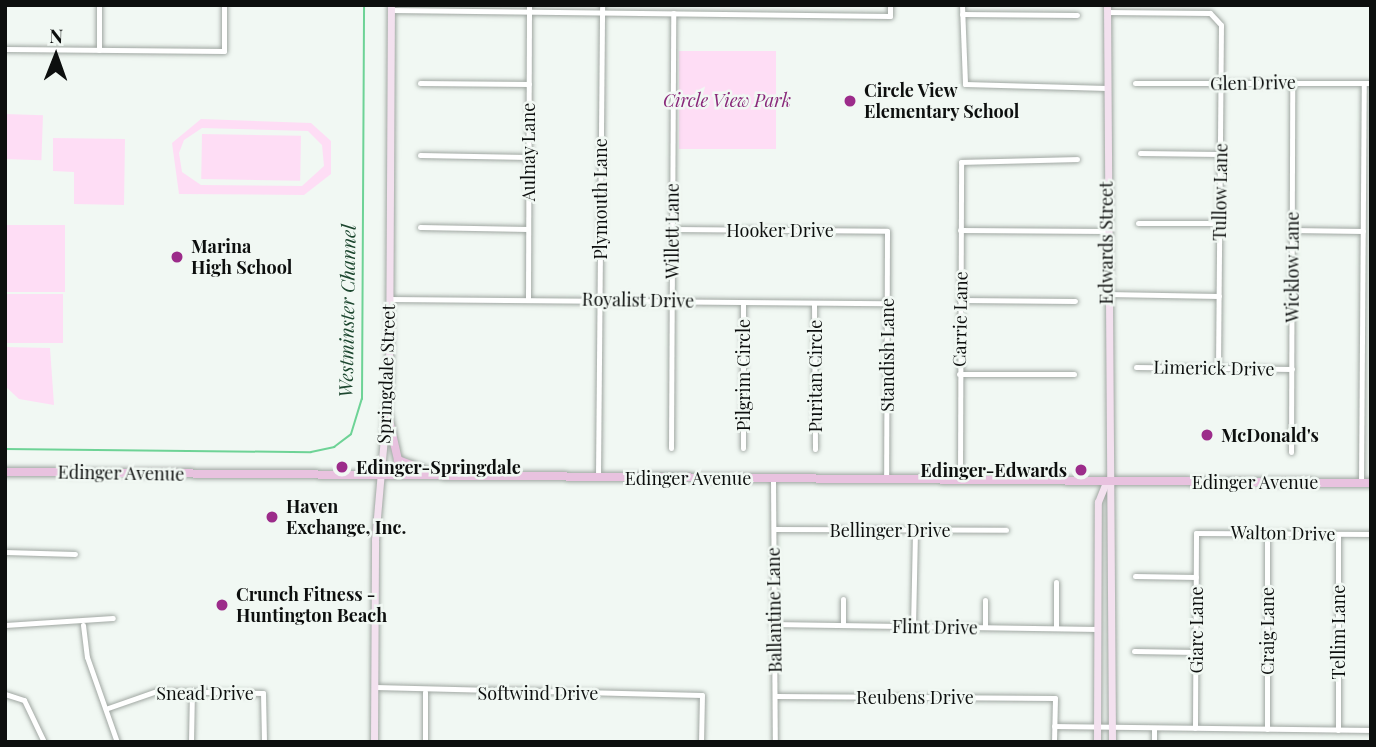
<!DOCTYPE html>
<html>
<head>
<meta charset="utf-8">
<style>
  body { margin:0 }
  #map { position:relative; width:1376px; height:747px; overflow:hidden; background:#f1f8f3; font-family:"Playfair Display",serif }
  div>[style] { position:absolute }
  [style*='--x'] { left:calc(var(--x)*1px); top:calc(var(--y)*1px); width:calc(var(--w)*1px); rotate:calc(var(--a)*1deg) }
  .green>* { inset:0; background:#feddf5; transform-origin:0 0 }
  .stream>* { height:2px; margin:-1px; padding:0 1px; transform-origin:1px; border-radius:1px; background:#6ed396 }
  .roads { filter:drop-shadow(0 0 2px #a0a7a2) drop-shadow(0 0 2px #a0a7a2) }
  .street>* { height:5px; margin:-2.5px; padding:0 2.5px; transform-origin:2.5px; border-radius:2.5px; background:#fff }
  .secondary>* { height:7px; margin:-3.5px; padding:0 3.5px; transform-origin:3.5px; border-radius:3.5px; background:#f3e1ef }
  .primary>* { height:8px; margin:-4px; padding:0 4px; transform-origin:4px; border-radius:4px; background:#e8c2df }
  .dots>* { width:19px; height:19px; translate:-50% -50%; box-sizing:border-box; border:4px solid #f1f8f3; border-radius:50% }
  span { translate:-50% -50%; white-space:nowrap; text-align:center; line-height:1.15; -webkit-text-stroke:5px #f1f8f3; paint-order:stroke }
  .street-label { font-size:18px; color:#0d0f0e }
  .poi-label { font-size:18px; color:#0d0f0e; font-weight:700 }
  .left { translate:0 -50%; text-align:left }
  .right { translate:-100% -50%; text-align:right }
  .park-label { font-size:18px; color:#89297a; font-style:italic }
  .water-label { font-size:19px; color:#1d472f; font-style:italic }
  .frame { position:absolute; inset:0; border:7px solid #0d0f0e; pointer-events:none }
  .north { position:absolute; left:21px; top:21px; width:70px; height:70px; -webkit-text-stroke:5px #f1f8f3; paint-order:stroke; rotate:1deg; font-size:19px; font-weight:700; line-height:28px; text-align:center; color:#0d0f0e }
  .north::after { content:''; display:block; margin:auto; width:24px; height:32px; background:#0d0f0e; clip-path:polygon(50% 0,100% 100%,50% 72%,0 100%) }
</style>
</head>
<body>
<div id="map">
  <div class="green">
    <div style="left:679px;top:51px;width:97px;height:98px"></div>
    <div style="left:5px;top:114px;width:38px;height:45px;rotate:2deg"></div>
    <div style="clip-path:polygon(evenodd,201px 119px,311px 123px,331px 141px,331px 174px,304px 195px,179px 194px,172px 143px,201px 119px,202px 128px,308px 131px,322px 145px,324px 166px,302px 186px,201px 185px,182px 172px,179px 153px,184px 140px,202px 128px)"></div>
    <div style="left:202px;top:134px;width:99px;height:45px;rotate:1deg"></div>
    <div style="clip-path:polygon(53px 138px,125px 139px,124px 205px,74px 204px,74px 172px,53px 171px)"></div>
    <div style="left:5px;top:225px;width:60px;height:67px"></div>
    <div style="left:5px;top:294px;width:58px;height:49px"></div>
    <div style="clip-path:polygon(5px 347px,50px 348px,54px 405px,19px 399px,6px 387px)"></div>
  </div>
  <div class="stream">
    <div style="--x:5;--y:449;--w:306;--a:0.6"></div>
    <div style="--x:311;--y:452;--w:24;--a:-12"></div>
    <div style="--x:334;--y:447;--w:21;--a:-37"></div>
    <div style="--x:351;--y:434;--w:37;--a:-73"></div>
    <div style="--x:362;--y:399;--w:394;--a:-89.7"></div>
  </div>
  <div class="roads">
    <div class="street">
      <div style="--x:962;--y:5;--w:79;--a:87.8"></div>
      <div style="--x:965;--y:84;--w:142;--a:1.6"></div>
      <div style="--x:391;--y:10;--w:499;--a:0.7"></div>
      <div style="--x:890;--y:16;--w:11;--a:-90"></div>
      <div style="--x:1107;--y:12;--w:103;--a:0.6"></div>
      <div style="--x:1210;--y:13;--w:16;--a:47"></div>
      <div style="--x:1221;--y:25;--w:343;--a:90.5"></div>
      <div style="--x:962;--y:14;--w:115;--a:0.5"></div>
      <div style="--x:5;--y:49;--w:219;--a:0.5"></div>
      <div style="--x:224;--y:51;--w:46;--a:-90"></div>
      <div style="--x:99;--y:50;--w:45;--a:-90"></div>
      <div style="--x:420;--y:83;--w:109;--a:0.5"></div>
      <div style="--x:1135;--y:83;--w:236;--a:0"></div>
      <div style="--x:1140;--y:153;--w:80;--a:0.7"></div>
      <div style="--x:420;--y:155;--w:108;--a:1.1"></div>
      <div style="--x:1138;--y:223;--w:81;--a:0"></div>
      <div style="--x:420;--y:227;--w:108;--a:1.1"></div>
      <div style="--x:673;--y:229;--w:214;--a:0.5"></div>
      <div style="--x:887;--y:231;--w:249;--a:90.2"></div>
      <div style="--x:960;--y:230;--w:146;--a:0.4"></div>
      <div style="--x:1291;--y:230;--w:72;--a:0.8"></div>
      <div style="--x:1106;--y:294;--w:113;--a:1"></div>
      <div style="--x:389;--y:299;--w:498;--a:0.5"></div>
      <div style="--x:528;--y:299;--w:294;--a:-89.8"></div>
      <div style="--x:960;--y:300;--w:115;--a:0.5"></div>
      <div style="--x:743;--y:302;--w:146;--a:90"></div>
      <div style="--x:814;--y:303;--w:146;--a:89.6"></div>
      <div style="--x:1136;--y:367;--w:156;--a:0.7"></div>
      <div style="--x:959;--y:374;--w:115;--a:0"></div>
      <div style="--x:671;--y:448;--w:435;--a:-89.7"></div>
      <div style="--x:1291;--y:452;--w:370;--a:-89.8"></div>
      <div style="--x:598;--y:477;--w:472;--a:-89.5"></div>
      <div style="--x:773;--y:479;--w:263;--a:89.6"></div>
      <div style="--x:960;--y:480;--w:318;--a:-89.8"></div>
      <div style="--x:961;--y:162;--w:116;--a:-1.5"></div>
      <div style="--x:1361;--y:483;--w:400;--a:-89.6"></div>
      <div style="--x:774;--y:529;--w:232;--a:0.2"></div>
      <div style="--x:1338;--y:534;--w:196;--a:90"></div>
      <div style="--x:5;--y:552;--w:70;--a:1.6"></div>
      <div style="--x:1135;--y:576;--w:61;--a:0.9"></div>
      <div style="--x:1056;--y:582;--w:46;--a:90"></div>
      <div style="--x:843;--y:599;--w:26;--a:90"></div>
      <div style="--x:772;--y:624;--w:326;--a:0.9"></div>
      <div style="--x:5;--y:625;--w:108;--a:-3.7"></div>
      <div style="--x:83;--y:625;--w:32;--a:83"></div>
      <div style="--x:87;--y:657;--w:90;--a:70.6"></div>
      <div style="--x:913;--y:627;--w:97;--a:-88.8"></div>
      <div style="--x:985;--y:627;--w:27;--a:-90"></div>
      <div style="--x:1134;--y:651;--w:62;--a:0.9"></div>
      <div style="--x:375;--y:687;--w:327;--a:1.4"></div>
      <div style="--x:702;--y:695;--w:47;--a:91.2"></div>
      <div style="--x:5;--y:694;--w:20;--a:18"></div>
      <div style="--x:24;--y:700;--w:47;--a:64.5"></div>
      <div style="--x:776;--y:696;--w:279;--a:0.4"></div>
      <div style="--x:1055;--y:698;--w:44;--a:91.3"></div>
      <div style="--x:108;--y:708;--w:52;--a:-19.1"></div>
      <div style="--x:157;--y:691;--w:106;--a:1.1"></div>
      <div style="--x:263;--y:693;--w:49;--a:88.8"></div>
      <div style="--x:1054;--y:726;--w:317;--a:0.7"></div>
      <div style="--x:1195;--y:728;--w:195;--a:-89.7"></div>
      <div style="--x:1196;--y:533;--w:175;--a:0.3"></div>
      <div style="--x:1267;--y:729;--w:196;--a:-90"></div>
      <div style="--x:191;--y:742;--w:51;--a:-88.9"></div>
      <div style="--x:425;--y:742;--w:50;--a:-90"></div>
      <div style="--x:1154;--y:742;--w:14;--a:-90"></div>
    </div>
    <div class="secondary">
      <div style="--x:1107;--y:5;--w:737;--a:89.61"></div>
      <div style="--x:374;--y:742;--w:202;--a:-89.7"></div>
      <div style="--x:375;--y:540;--w:160;--a:-85"></div>
      <div style="--x:389;--y:381;--w:376;--a:-89.7"></div>
      <div style="--x:1097;--y:742;--w:240;--a:-89.8"></div>
      <div style="--x:1098;--y:502;--w:22;--a:-68"></div>
    </div>
    <div class="primary">
      <div style="--x:387;--y:411;--w:50;--a:77.3"></div>
      <div style="--x:398;--y:460;--w:36;--a:21"></div>
      <div style="--x:5;--y:472;--w:1366;--a:0.46"></div>
    </div>
  </div>
  <div class="dots">
    <div style="left:850px;top:101px;background:#9c2c8a"></div>
    <div style="left:177px;top:257px;background:#9c2c8a"></div>
    <div style="left:1207px;top:435px;background:#9c2c8a"></div>
    <div style="left:342px;top:467px;background:#9c2c8a"></div>
    <div style="left:1081px;top:470px;background:#9c2c8a"></div>
    <div style="left:272px;top:517px;background:#9c2c8a"></div>
    <div style="left:222px;top:605px;background:#9c2c8a"></div>
  </div>
  <div class="street-label">
    <span style="left:1253px;top:83px;rotate:-1deg">Glen Drive</span>
    <span style="left:528px;top:152px;rotate:-90deg">Aulnay Lane</span>
    <span style="left:1220px;top:192px;rotate:-89deg">Tullow Lane</span>
    <span style="left:600px;top:199px;rotate:-90deg">Plymouth Lane</span>
    <span style="left:780px;top:230px">Hooker Drive</span>
    <span style="left:672px;top:231px;rotate:-90deg">Willett Lane</span>
    <span style="left:1106px;top:243px;rotate:-90deg">Edwards Street</span>
    <span style="left:1292px;top:267px;rotate:-90deg">Wicklow Lane</span>
    <span style="left:638px;top:300px;rotate:1deg">Royalist Drive</span>
    <span style="left:960px;top:319px;rotate:-89deg">Carrie Lane</span>
    <span style="left:887px;top:355px;rotate:-90deg">Standish Lane</span>
    <span style="left:1214px;top:368px;rotate:1deg">Limerick Drive</span>
    <span style="left:386px;top:374px;rotate:-88deg">Springdale Street</span>
    <span style="left:743px;top:375px;rotate:-90deg">Pilgrim Circle</span>
    <span style="left:815px;top:376px;rotate:-90deg">Puritan Circle</span>
    <span style="left:121px;top:473px;rotate:1deg">Edinger Avenue</span>
    <span style="left:688px;top:478px">Edinger Avenue</span>
    <span style="left:1255px;top:482px">Edinger Avenue</span>
    <span style="left:890px;top:530px">Bellinger Drive</span>
    <span style="left:1283px;top:533px;rotate:1deg">Walton Drive</span>
    <span style="left:774px;top:610px;rotate:-91deg">Ballantine Lane</span>
    <span style="left:935px;top:627px;rotate:1deg">Flint Drive</span>
    <span style="left:1196px;top:630px;rotate:-90deg">Giarc Lane</span>
    <span style="left:1267px;top:631px;rotate:-90deg">Craig Lane</span>
    <span style="left:1338px;top:632px;rotate:-90deg">Tellim Lane</span>
    <span style="left:205px;top:693px">Snead Drive</span>
    <span style="left:538px;top:693px">Softwind Drive</span>
    <span style="left:915px;top:697px">Reubens Drive</span>
  </div>
  <div class="poi-label">
    <span class="left" style="left:864px;top:101px">Circle View<br>Elementary School</span>
    <span class="left" style="left:191px;top:257px">Marina<br>High School</span>
    <span class="left" style="left:1221px;top:435px">McDonald's</span>
    <span class="left" style="left:356px;top:467px">Edinger-Springdale</span>
    <span class="right" style="left:1067px;top:470px">Edinger-Edwards</span>
    <span class="left" style="left:286px;top:517px">Haven<br>Exchange, Inc.</span>
    <span class="left" style="left:236px;top:605px">Crunch Fitness -<br>Huntington Beach</span>
  </div>
  <div class="park-label">
    <span style="left:727px;top:100px">Circle View Park</span>
  </div>
  <div class="water-label">
    <span style="left:347px;top:311px;rotate:-89deg">Westminster Channel</span>
  </div>
  <div class="frame"></div>
  <div class="north">N</div>
</div>
</body>
</html>
